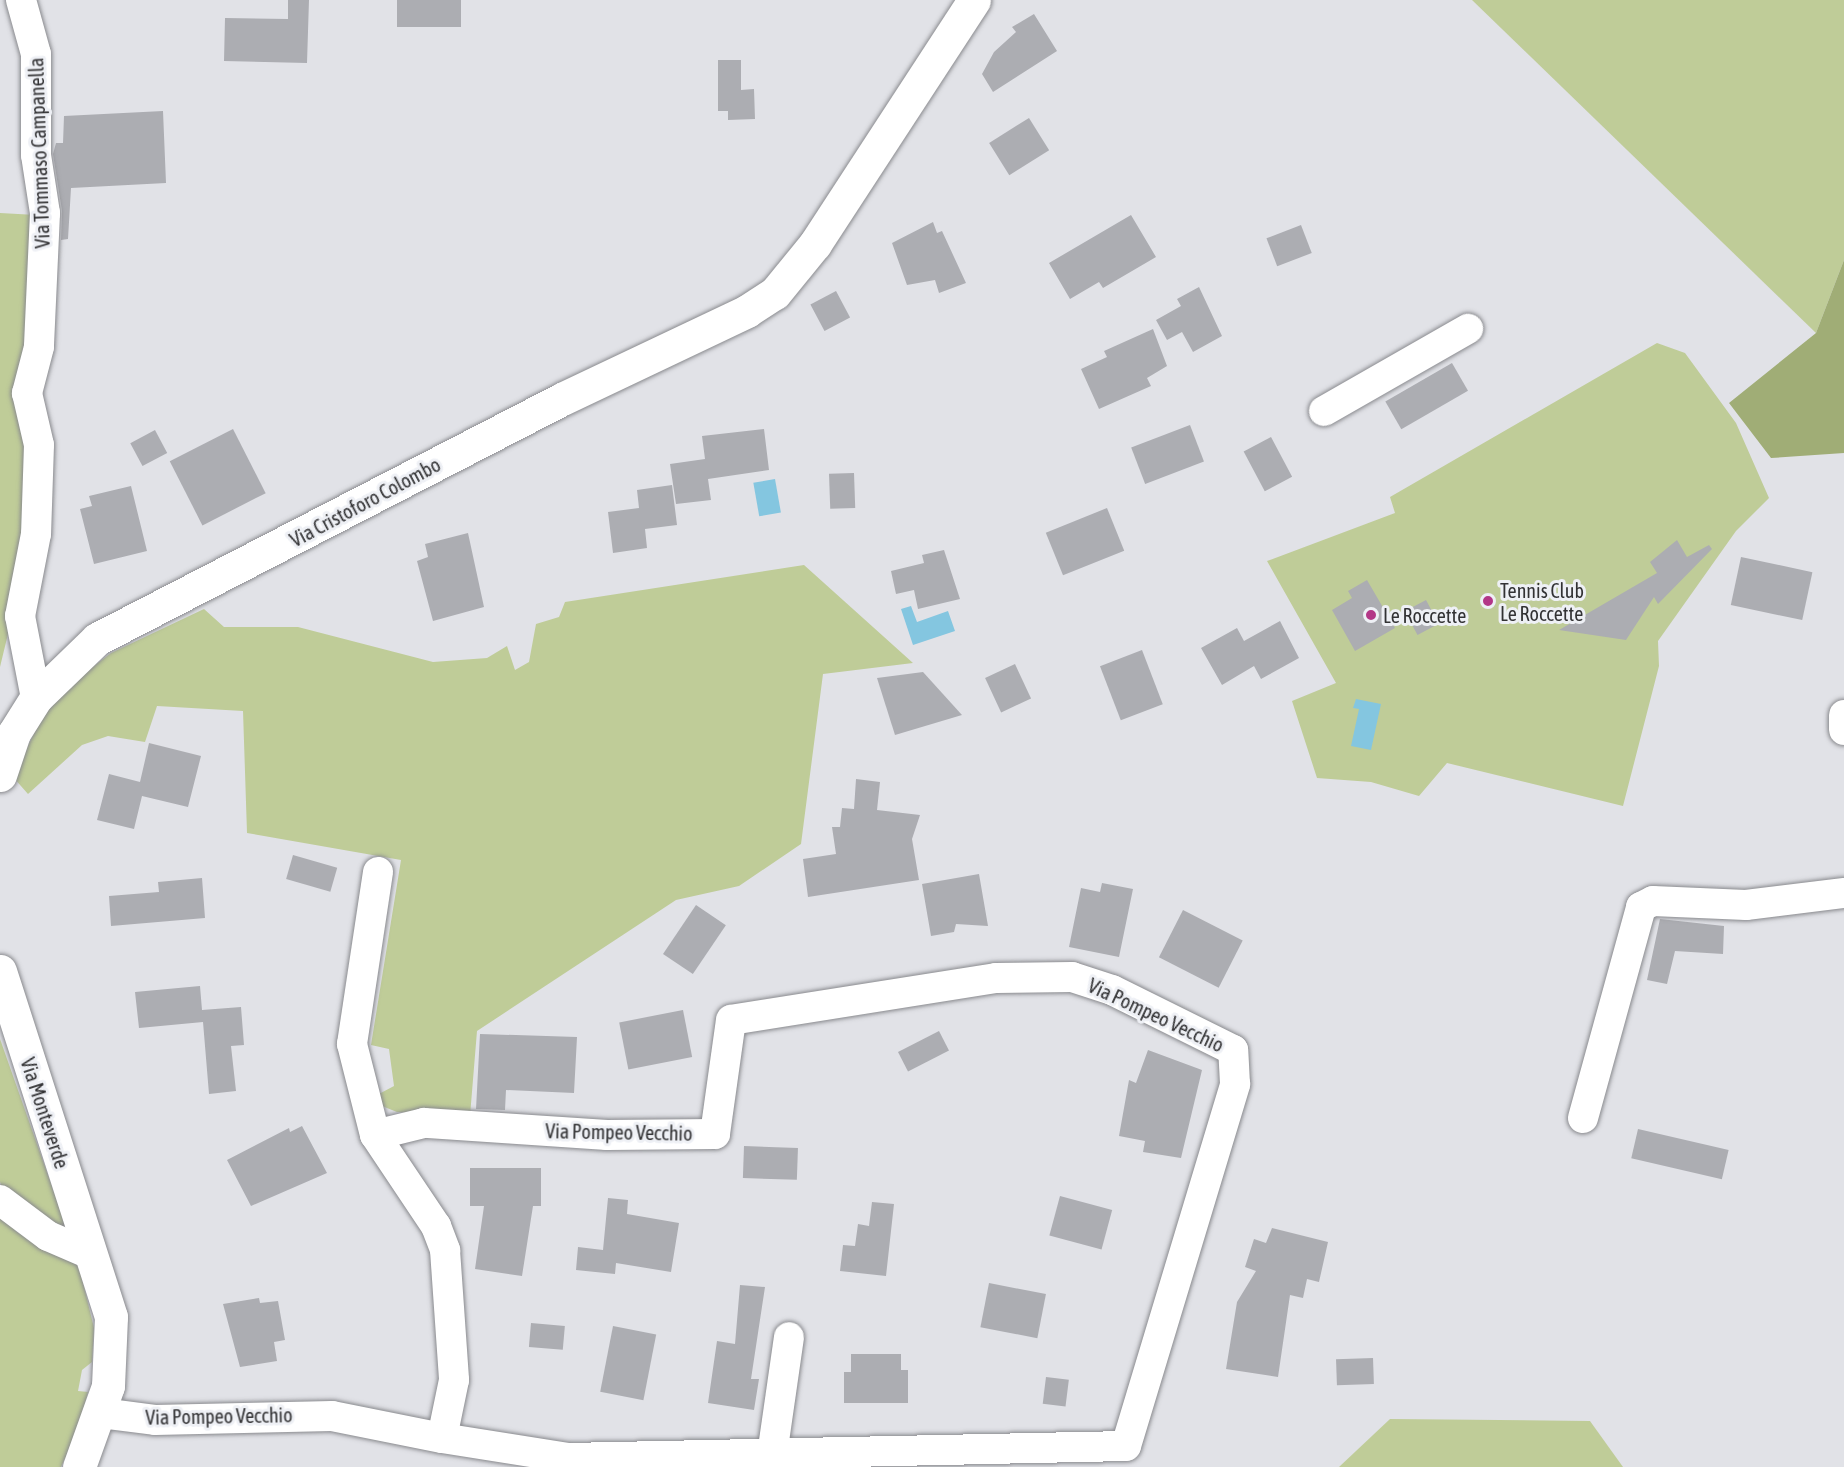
<!DOCTYPE html>
<html>
<head>
<meta charset="utf-8">
<style>
  body { margin:0 }
  #map { position:relative; width:1844px; height:1467px; overflow:hidden; background:#e1e2e7; font-family:"Asap Condensed",sans-serif }
  div>[style] { position:absolute }
  [style*='--x'] { left:calc(var(--x)*1px); top:calc(var(--y)*1px); width:calc(var(--w)*1px); rotate:calc(var(--a)*1deg) }
  .green>* { inset:0; background:#bfcc98 }
  .forest>* { inset:0; background:#a0ad76 }
  .water>* { inset:0; background:#84c6e0; transform-origin:0 0 }
  .building>* { inset:0; background:#acadb2; transform-origin:0 0 }
  .roads { filter:drop-shadow(0 0 2px #898a8e) drop-shadow(0 0 2px #898a8e) }
  .minor>* { height:30px; margin:-15px; padding:0 15px; transform-origin:15px; border-radius:15px; background:#fff }
  .tertiary>* { height:33px; margin:-16.5px; padding:0 16.5px; transform-origin:16.5px; border-radius:16.5px; background:#fff }
  .dots>* { width:16px; height:16px; translate:-50% -50%; box-sizing:border-box; border:3px solid #eef0f5; border-radius:50% }
  span { translate:-50% -50%; white-space:nowrap; text-align:center; line-height:1.15; -webkit-text-stroke:6px #eef0f5; paint-order:stroke }
  .street-label { font-size:20px; color:#323234 }
  .poi-label { font-size:20px; color:#323234 }
  .left { translate:0 -50%; text-align:left }
</style>
</head>
<body>
<div id="map">
  <div class="green">
    <div style="clip-path:polygon(1472px 0,1844px 0,1844px 260px,1816px 333px)"></div>
    <div style="clip-path:polygon(0 213px,36px 215px,26px 341px,16px 377px,31px 442px,21px 580px,0 667px)"></div>
    <div style="clip-path:polygon(1657px 343px,1685px 353px,1736px 423px,1769px 498px,1736px 531px,1658px 641px,1659px 666px,1623px 806px,1447px 763px,1419px 796px,1371px 782px,1317px 778px,1292px 701px,1336px 683px,1267px 561px,1395px 513px,1390px 497px)"></div>
    <div style="clip-path:polygon(804px 565px,913px 663px,823px 674px,801px 844px,739px 886px,676px 900px,477px 1031px,470px 1116px,397px 1112px,382px 1106px,377px 1095px,394px 1086px,389px 1049px,371px 1045px,401px 860px,247px 833px,243px 711px,157px 706px,145px 742px,108px 736px,82px 745px,28px 794px,13px 777px,42px 717px,81px 676px,111px 653px,204px 609px,224px 627px,298px 627px,433px 662px,487px 658px,507px 646px,515px 670px,529px 662px,536px 624px,559px 617px,565px 602px)"></div>
    <div style="clip-path:polygon(0 1039px,68px 1232px,3px 1190px,0 1182px)"></div>
    <div style="clip-path:polygon(0 1216px,17px 1232px,79px 1266px,94px 1328px,92px 1362px,82px 1370px,78px 1391px,88px 1392px,77px 1433px,61px 1467px,0 1467px)"></div>
    <div style="clip-path:polygon(1390px 1419px,1590px 1421px,1623px 1467px,1339px 1467px)"></div>
  </div>
  <div class="forest">
    <div style="clip-path:polygon(1844px 260px,1844px 453px,1771px 458px,1729px 403px,1816px 333px)"></div>
  </div>
  <div class="water">
    <div style="left:775px;top:479px;width:34px;height:22px;rotate:80deg"></div>
    <div style="clip-path:polygon(911px 606px,917px 622px,948px 611px,955px 631px,913px 645px,901px 609px)"></div>
    <div style="clip-path:polygon(1356px 699px,1381px 704px,1371px 750px,1351px 746px,1359px 709px,1353px 708px)"></div>
  </div>
  <div class="building">
    <div style="clip-path:polygon(288px 0,309px 0,307px 63px,224px 61px,225px 18px,288px 19px)"></div>
    <div style="left:397px;top:0;width:64px;height:27px"></div>
    <div style="clip-path:polygon(1034px 14px,1057px 51px,993px 92px,982px 74px,994px 52px,1016px 32px,1012px 27px)"></div>
    <div style="clip-path:polygon(718px 60px,741px 60px,741px 90px,754px 89px,755px 119px,728px 120px,728px 111px,718px 111px)"></div>
    <div style="clip-path:polygon(163px 111px,166px 183px,71px 188px,68px 239px,61px 240px,62px 211px,53px 154px,56px 143px,63px 143px,64px 116px)"></div>
    <div style="left:1029px;top:118px;width:38px;height:47px;rotate:58deg"></div>
    <div style="clip-path:polygon(1131px 215px,1156px 257px,1103px 288px,1099px 282px,1070px 299px,1049px 263px)"></div>
    <div style="clip-path:polygon(933px 222px,937px 233px,942px 231px,966px 283px,939px 293px,935px 280px,907px 285px,892px 243px)"></div>
    <div style="left:1301px;top:225px;width:30px;height:37px;rotate:69deg"></div>
    <div style="clip-path:polygon(1199px 287px,1222px 336px,1193px 352px,1182px 332px,1167px 340px,1156px 320px,1181px 306px,1177px 299px)"></div>
    <div style="left:836px;top:291px;width:30px;height:29px;rotate:62deg"></div>
    <div style="clip-path:polygon(1153px 329px,1167px 366px,1147px 378px,1151px 386px,1099px 409px,1081px 369px,1107px 357px,1104px 351px)"></div>
    <div style="left:1452px;top:363px;width:32px;height:77px;rotate:60deg"></div>
    <div style="left:1190px;top:425px;width:39px;height:63px;rotate:69deg"></div>
    <div style="left:233px;top:429px;width:72px;height:71px;rotate:63deg"></div>
    <div style="clip-path:polygon(764px 429px,769px 470px,708px 479px,711px 500px,676px 504px,670px 464px,705px 459px,702px 436px)"></div>
    <div style="left:155px;top:430px;width:26px;height:28px;rotate:62deg"></div>
    <div style="left:1271px;top:437px;width:45px;height:31px;rotate:62deg"></div>
    <div style="left:854px;top:473px;width:35px;height:25px;rotate:88deg"></div>
    <div style="clip-path:polygon(672px 485px,677px 525px,645px 529px,647px 548px,613px 553px,608px 512px,639px 508px,637px 490px)"></div>
    <div style="clip-path:polygon(131px 486px,147px 551px,94px 564px,80px 509px,92px 506px,89px 496px)"></div>
    <div style="left:1107px;top:508px;width:46px;height:66px;rotate:68deg"></div>
    <div style="clip-path:polygon(468px 533px,484px 607px,433px 621px,417px 561px,428px 557px,425px 544px)"></div>
    <div style="clip-path:polygon(1677px 540px,1687px 557px,1709px 545px,1712px 549px,1658px 604px,1654px 597px,1626px 640px,1559px 630px,1657px 573px,1650px 562px)"></div>
    <div style="clip-path:polygon(944px 550px,960px 599px,918px 609px,914px 590px,896px 594px,891px 571px,924px 563px,922px 555px)"></div>
    <div style="left:1741px;top:557px;width:73px;height:49px;rotate:12deg"></div>
    <div style="clip-path:polygon(1367px 580px,1395px 628px,1355px 651px,1332px 610px,1352px 598px,1348px 591px)"></div>
    <div style="left:1426px;top:600px;width:27px;height:24px;rotate:62deg"></div>
    <div style="clip-path:polygon(1280px 621px,1299px 658px,1261px 679px,1254px 666px,1222px 685px,1201px 648px,1237px 628px,1244px 641px)"></div>
    <div style="left:1142px;top:650px;width:58px;height:45px;rotate:69deg"></div>
    <div style="left:1015px;top:664px;width:38px;height:33px;rotate:65deg"></div>
    <div style="clip-path:polygon(923px 672px,962px 715px,895px 735px,877px 678px)"></div>
    <div style="clip-path:polygon(149px 743px,201px 756px,188px 807px,142px 796px,134px 829px,97px 820px,109px 774px,140px 782px)"></div>
    <div style="clip-path:polygon(856px 779px,880px 782px,877px 810px,920px 815px,912px 839px,919px 880px,808px 897px,803px 859px,836px 854px,832px 827px,840px 827px,842px 808px,854px 809px)"></div>
    <div style="left:293px;top:855px;width:46px;height:25px;rotate:16deg"></div>
    <div style="clip-path:polygon(979px 874px,988px 926px,956px 924px,954px 932px,931px 936px,922px 884px)"></div>
    <div style="clip-path:polygon(202px 878px,205px 918px,111px 926px,109px 896px,159px 892px,158px 882px)"></div>
    <div style="clip-path:polygon(1102px 883px,1133px 889px,1119px 957px,1069px 947px,1081px 888px,1100px 892px)"></div>
    <div style="left:696px;top:905px;width:36px;height:59px;rotate:34deg"></div>
    <div style="left:1183px;top:910px;width:67px;height:53px;rotate:27deg"></div>
    <div style="clip-path:polygon(1660px 919px,1724px 926px,1723px 954px,1675px 951px,1667px 984px,1647px 980px)"></div>
    <div style="clip-path:polygon(200px 986px,202px 1010px,241px 1007px,244px 1045px,231px 1046px,236px 1091px,209px 1094px,203px 1022px,139px 1028px,135px 992px)"></div>
    <div style="left:683px;top:1010px;width:48px;height:65px;rotate:79deg"></div>
    <div style="left:939px;top:1031px;width:22px;height:46px;rotate:63deg"></div>
    <div style="clip-path:polygon(480px 1034px,577px 1037px,574px 1093px,506px 1090px,505px 1110px,476px 1109px)"></div>
    <div style="clip-path:polygon(1148px 1050px,1202px 1070px,1181px 1158px,1143px 1152px,1145px 1141px,1119px 1136px,1129px 1080px,1136px 1083px)"></div>
    <div style="clip-path:polygon(302px 1126px,327px 1173px,251px 1206px,227px 1160px,289px 1128px,290px 1132px)"></div>
    <div style="left:1638px;top:1129px;width:93px;height:30px;rotate:13deg"></div>
    <div style="left:744px;top:1146px;width:54px;height:32px;rotate:2deg"></div>
    <div style="clip-path:polygon(470px 1168px,541px 1168px,541px 1206px,533px 1206px,522px 1276px,475px 1269px,484px 1206px,470px 1206px)"></div>
    <div style="left:1060px;top:1196px;width:54px;height:41px;rotate:15deg"></div>
    <div style="clip-path:polygon(608px 1198px,628px 1200px,627px 1214px,679px 1223px,671px 1272px,616px 1263px,615px 1274px,576px 1270px,578px 1247px,603px 1250px)"></div>
    <div style="clip-path:polygon(872px 1202px,894px 1204px,886px 1276px,840px 1271px,843px 1245px,855px 1246px,858px 1224px,869px 1226px)"></div>
    <div style="clip-path:polygon(1272px 1228px,1328px 1242px,1319px 1282px,1307px 1279px,1303px 1298px,1290px 1295px,1278px 1377px,1226px 1369px,1237px 1302px,1256px 1271px,1245px 1267px,1254px 1239px,1266px 1243px)"></div>
    <div style="left:989px;top:1283px;width:58px;height:45px;rotate:11deg"></div>
    <div style="clip-path:polygon(740px 1285px,765px 1287px,751px 1379px,759px 1379px,754px 1410px,708px 1403px,717px 1341px,735px 1344px)"></div>
    <div style="clip-path:polygon(259px 1298px,260px 1303px,278px 1301px,285px 1340px,274px 1342px,277px 1361px,240px 1367px,223px 1304px)"></div>
    <div style="left:531px;top:1323px;width:34px;height:24px;rotate:5deg"></div>
    <div style="left:613px;top:1326px;width:44px;height:67px;rotate:11deg"></div>
    <div style="clip-path:polygon(851px 1354px,901px 1354px,901px 1370px,908px 1370px,908px 1403px,844px 1403px,844px 1372px,851px 1372px)"></div>
    <div style="left:1373px;top:1358px;width:26px;height:37px;rotate:88deg"></div>
    <div style="left:1046px;top:1377px;width:23px;height:27px;rotate:7deg"></div>
  </div>
  <div class="roads">
    <div class="minor">
      <div style="--x:21;--y:0;--w:56;--a:74.5"></div>
      <div style="--x:36;--y:54;--w:101;--a:90"></div>
      <div style="--x:36;--y:155;--w:59;--a:81.2"></div>
      <div style="--x:45;--y:213;--w:134;--a:92.6"></div>
      <div style="--x:39;--y:347;--w:48;--a:104.6"></div>
      <div style="--x:27;--y:393;--w:53;--a:77"></div>
      <div style="--x:39;--y:445;--w:89;--a:91.9"></div>
      <div style="--x:36;--y:534;--w:84;--a:101"></div>
      <div style="--x:20;--y:616;--w:84;--a:79"></div>
      <div style="--x:1324;--y:411;--w:166;--a:-29.7"></div>
      <div style="--x:1844;--y:715;--w:15;--a:90"></div>
      <div style="--x:1583;--y:1118;--w:219;--a:-74.6"></div>
      <div style="--x:1641;--y:907;--w:13;--a:-27"></div>
      <div style="--x:1653;--y:901;--w:93;--a:2.5"></div>
      <div style="--x:1746;--y:905;--w:99;--a:-7"></div>
      <div style="--x:375;--y:1135;--w:94;--a:-104.2"></div>
      <div style="--x:352;--y:1044;--w:174;--a:-81.4"></div>
      <div style="--x:0;--y:1200;--w:60;--a:36.9"></div>
      <div style="--x:48;--y:1236;--w:46;--a:23.2"></div>
      <div style="--x:101;--y:1413;--w:54;--a:7.4"></div>
      <div style="--x:155;--y:1420;--w:177;--a:-1.3"></div>
      <div style="--x:332;--y:1416;--w:112;--a:11.3"></div>
      <div style="--x:442;--y:1438;--w:128;--a:9"></div>
      <div style="--x:568;--y:1458;--w:558;--a:-1.23"></div>
      <div style="--x:1126;--y:1446;--w:378;--a:-73.2"></div>
      <div style="--x:1235;--y:1084;--w:34;--a:-93"></div>
      <div style="--x:1233;--y:1050;--w:135;--a:-153.6"></div>
      <div style="--x:1112;--y:990;--w:42;--a:-162"></div>
      <div style="--x:1072;--y:977;--w:76;--a:179.2"></div>
      <div style="--x:996;--y:978;--w:268;--a:171"></div>
      <div style="--x:731;--y:1020;--w:115;--a:98"></div>
      <div style="--x:715;--y:1134;--w:108;--a:179.5"></div>
      <div style="--x:607;--y:1135;--w:183;--a:-176.2"></div>
      <div style="--x:424;--y:1123;--w:50;--a:166.2"></div>
      <div style="--x:375;--y:1135;--w:110;--a:56.2"></div>
      <div style="--x:436;--y:1226;--w:26;--a:69"></div>
      <div style="--x:445;--y:1250;--w:130;--a:86"></div>
      <div style="--x:454;--y:1380;--w:59;--a:101.7"></div>
      <div style="--x:772;--y:1455;--w:119;--a:-81.8"></div>
    </div>
    <div class="tertiary">
      <div style="--x:0;--y:775;--w:44;--a:-71.6"></div>
      <div style="--x:14;--y:733;--w:41;--a:-57.8"></div>
      <div style="--x:36;--y:698;--w:85;--a:-44"></div>
      <div style="--x:97;--y:639;--w:523;--a:-27.3"></div>
      <div style="--x:562;--y:399;--w:205;--a:-25.4"></div>
      <div style="--x:747;--y:311;--w:33;--a:-33"></div>
      <div style="--x:775;--y:293;--w:63;--a:-50.8"></div>
      <div style="--x:815;--y:244;--w:291;--a:-56.9"></div>
      <div style="--x:0;--y:971;--w:363;--a:72.2"></div>
      <div style="--x:111;--y:1317;--w:69;--a:92.5"></div>
      <div style="--x:108;--y:1386;--w:86;--a:109.7"></div>
    </div>
  </div>
  <div class="dots">
    <div style="left:1488px;top:601px;background:#b33787"></div>
    <div style="left:1371px;top:615px;background:#b33787"></div>
  </div>
  <div class="street-label">
    <span style="left:39px;top:153px;rotate:-92deg">Via Tommaso Campanella</span>
    <span style="left:365px;top:502px;rotate:-28deg">Via Cristoforo Colombo</span>
    <span style="left:1156px;top:1015px;rotate:25deg">Via Pompeo Vecchio</span>
    <span style="left:45px;top:1113px;rotate:72deg">Via Monteverde</span>
    <span style="left:619px;top:1132px;rotate:1deg">Via Pompeo Vecchio</span>
    <span style="left:219px;top:1416px;rotate:-1deg">Via Pompeo Vecchio</span>
  </div>
  <div class="poi-label">
    <span class="left" style="left:1500px;top:602px">Tennis Club<br>Le Roccette</span>
    <span class="left" style="left:1383px;top:615px">Le Roccette</span>
  </div>
</div>
</body>
</html>
